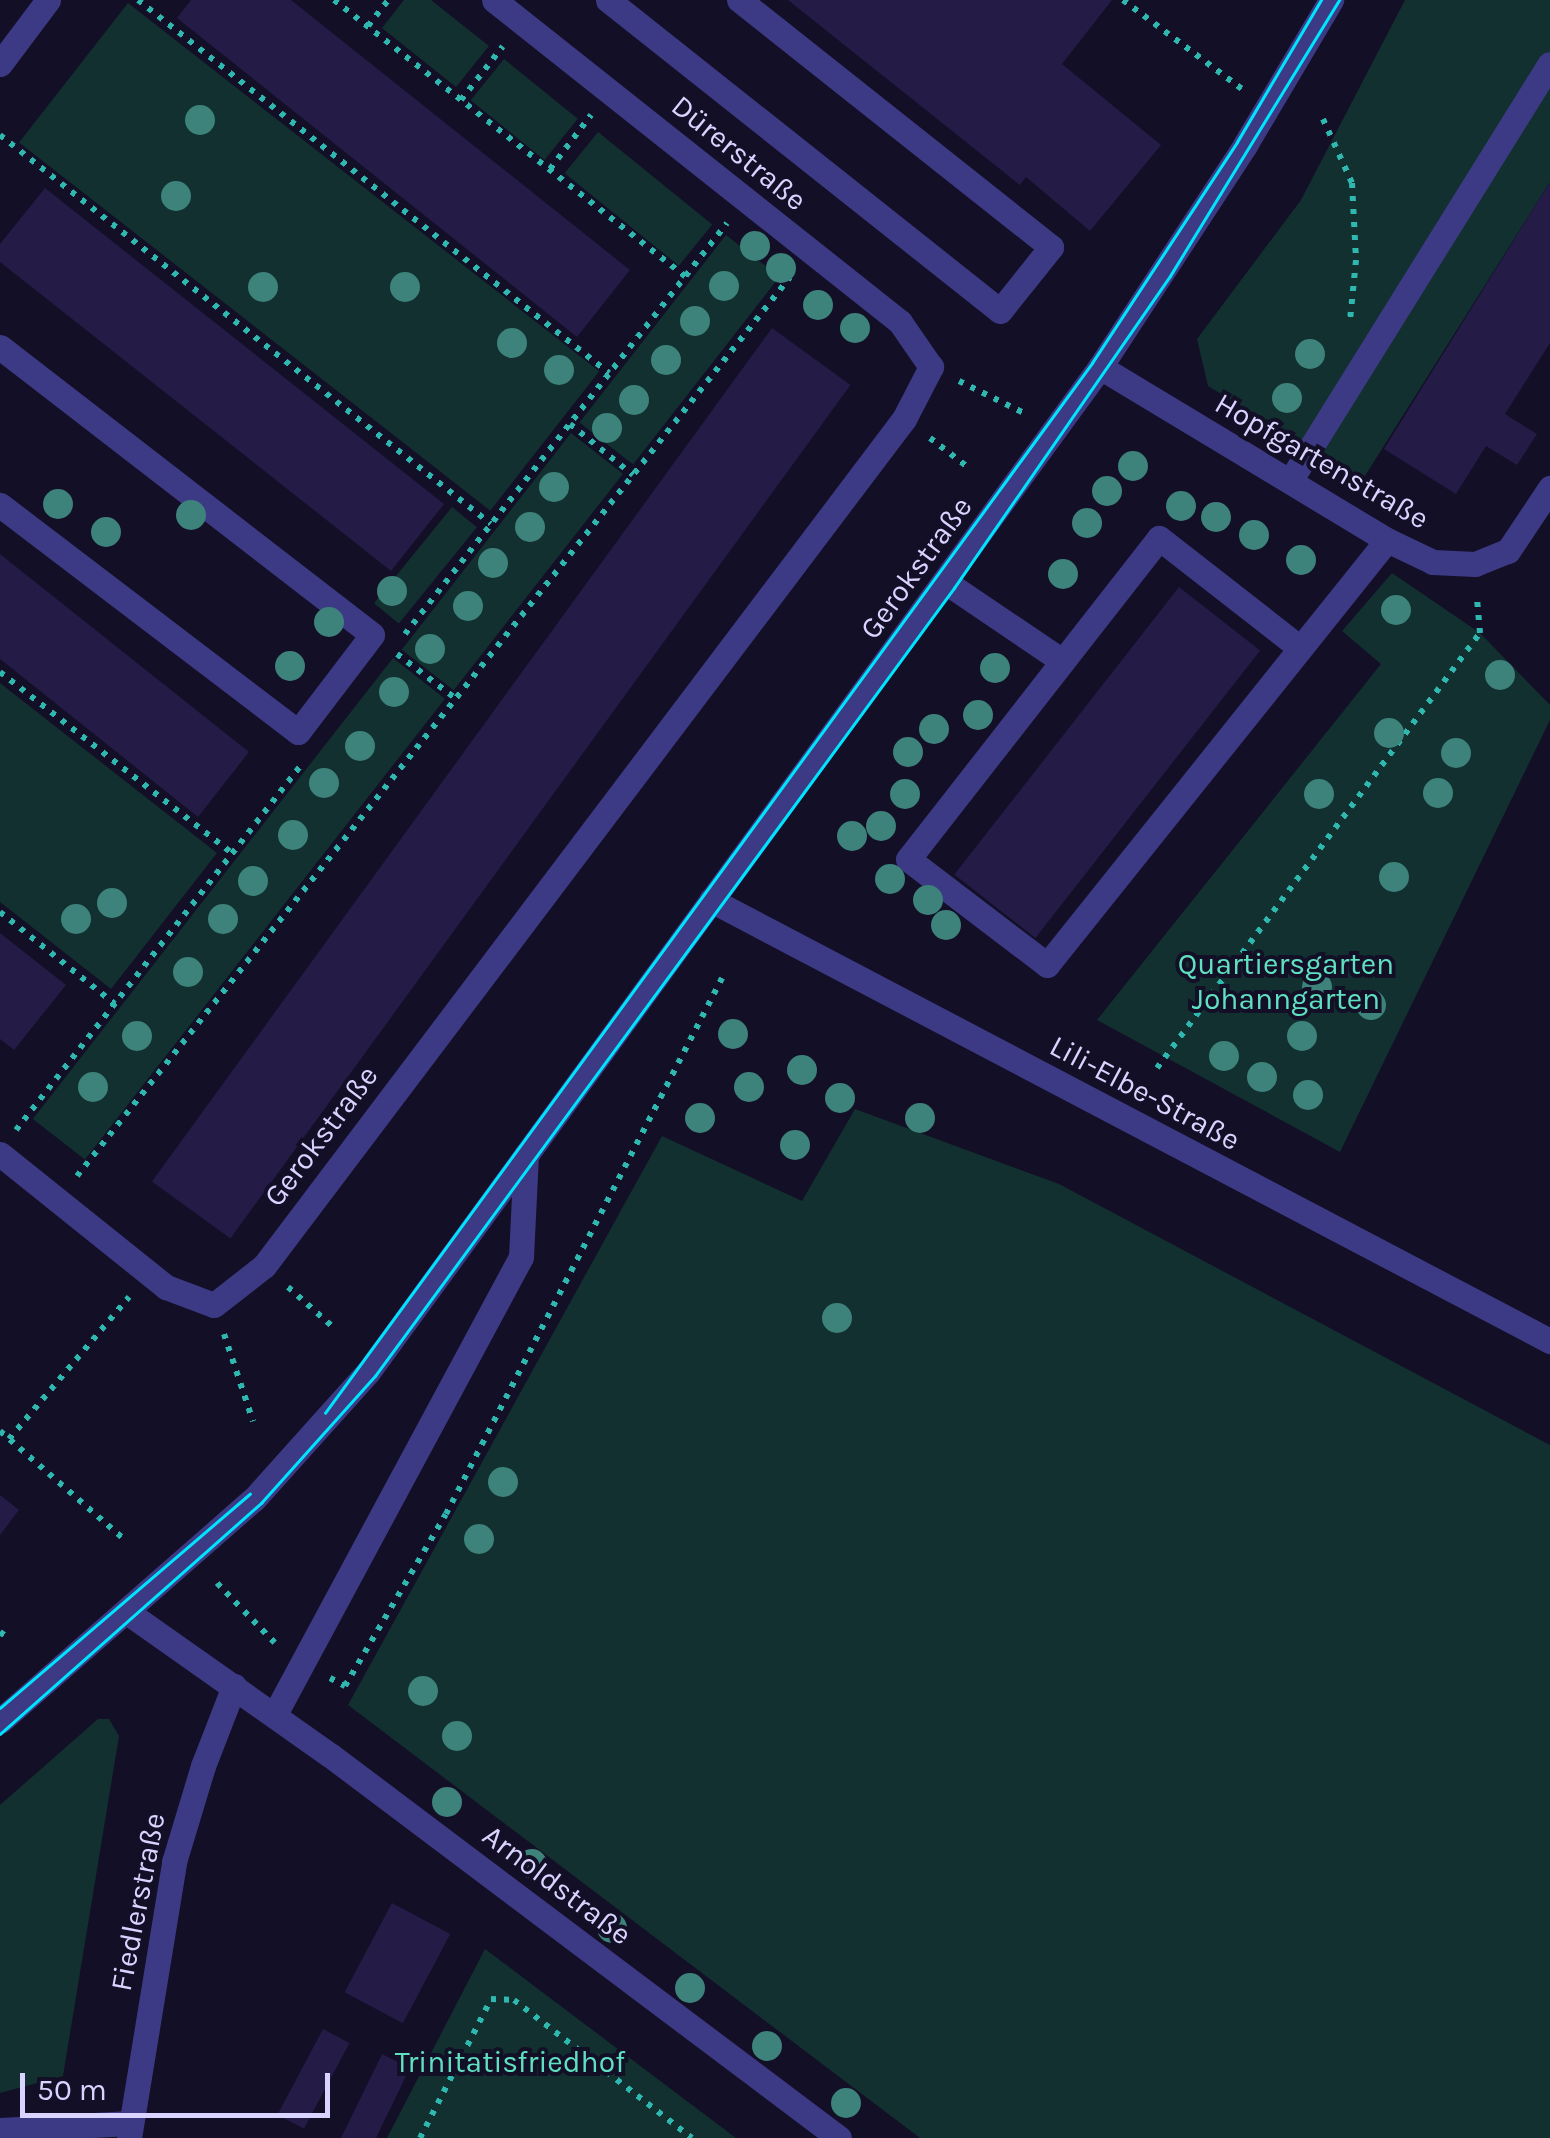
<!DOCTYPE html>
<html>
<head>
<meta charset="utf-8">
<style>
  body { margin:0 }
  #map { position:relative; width:1550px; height:2138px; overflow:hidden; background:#130f26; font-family:Karla,sans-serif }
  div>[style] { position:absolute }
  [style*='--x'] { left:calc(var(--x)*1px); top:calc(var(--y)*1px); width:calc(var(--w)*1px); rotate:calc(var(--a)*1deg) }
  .green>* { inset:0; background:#12302f; transform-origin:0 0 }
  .building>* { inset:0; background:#241b47; transform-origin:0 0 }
  .path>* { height:6px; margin-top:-3px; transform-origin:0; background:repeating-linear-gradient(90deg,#2fb8b0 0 5px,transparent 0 13px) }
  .service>* { height:25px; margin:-12.5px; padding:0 12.5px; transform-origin:12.5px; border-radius:12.5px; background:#3d3a85 }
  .minor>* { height:25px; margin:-12.5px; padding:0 12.5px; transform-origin:12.5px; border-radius:12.5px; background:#3d3a85 }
  .tertiary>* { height:25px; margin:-12.5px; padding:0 12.5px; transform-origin:12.5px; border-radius:12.5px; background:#3d3a85 }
  .tram>* { height:2.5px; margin:-1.25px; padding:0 1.25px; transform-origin:1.25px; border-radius:1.25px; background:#00e5ff }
  .trees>* { width:30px; height:30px; margin:-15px; border-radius:50%; background:#3d827b }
  span { translate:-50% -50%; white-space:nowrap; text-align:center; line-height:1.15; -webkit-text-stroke:8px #130f26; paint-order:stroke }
  .street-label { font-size:30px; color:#d9d4ff }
  .park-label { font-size:30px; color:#5fe0c0 }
  .scale { position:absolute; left:20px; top:2073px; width:310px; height:45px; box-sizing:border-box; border:5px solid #d9d4ff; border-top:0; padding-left:12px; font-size:30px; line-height:35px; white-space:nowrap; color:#d9d4ff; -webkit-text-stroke:8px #130f26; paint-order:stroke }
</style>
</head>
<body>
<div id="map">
  <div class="green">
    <div style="clip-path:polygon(404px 0,431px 0,489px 46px,456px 87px,382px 28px)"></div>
    <div style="clip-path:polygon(1405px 0,1550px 0,1550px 182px,1363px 479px,1208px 386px,1197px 339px,1301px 200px)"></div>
    <div style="left:128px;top:3px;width:598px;height:177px;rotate:38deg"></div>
    <div style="left:504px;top:59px;width:95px;height:53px;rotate:39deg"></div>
    <div style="left:598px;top:132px;width:147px;height:53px;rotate:39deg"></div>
    <div style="left:726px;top:235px;width:68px;height:238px;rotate:38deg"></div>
    <div style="left:571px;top:433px;width:66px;height:275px;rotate:38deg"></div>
    <div style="left:452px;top:507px;width:32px;height:124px;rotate:39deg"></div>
    <div style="clip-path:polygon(1392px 573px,1480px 633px,1550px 705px,1550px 720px,1340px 1152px,1097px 1020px,1381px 664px,1342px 631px)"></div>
    <div style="left:393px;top:658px;width:66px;height:585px;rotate:38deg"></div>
    <div style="clip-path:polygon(0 683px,217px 853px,111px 989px,0 902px)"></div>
    <div style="clip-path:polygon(855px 1109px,1059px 1184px,1550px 1445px,1550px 2138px,920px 2138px,348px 1705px,662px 1136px,802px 1201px)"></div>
    <div style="clip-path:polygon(98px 1719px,109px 1719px,119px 1736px,63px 2076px,0 2093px,0 1805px)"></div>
    <div style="clip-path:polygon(485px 1949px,736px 2138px,387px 2138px)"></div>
  </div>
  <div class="building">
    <div style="clip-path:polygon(191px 0,291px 0,630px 270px,577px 337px,177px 18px)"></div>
    <div style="clip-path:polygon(788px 0,1112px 0,1062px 64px,1161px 145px,1090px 231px,1026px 177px,1020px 185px)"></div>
    <div style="clip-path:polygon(1550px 182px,1550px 343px,1505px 414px,1537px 434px,1517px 465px,1486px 446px,1456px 494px,1384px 449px)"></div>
    <div style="clip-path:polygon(45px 188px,444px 504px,391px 571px,0 262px,0 244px)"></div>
    <div style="left:772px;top:328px;width:97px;height:1055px;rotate:36deg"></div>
    <div style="clip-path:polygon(0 554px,249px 752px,198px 817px,0 659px)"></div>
    <div style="left:1179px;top:587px;width:103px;height:365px;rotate:38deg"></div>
    <div style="clip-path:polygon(0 933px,66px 985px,14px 1050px,0 1039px)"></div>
    <div style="clip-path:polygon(0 1495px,19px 1510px,0 1535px)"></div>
    <div style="left:392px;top:1903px;width:66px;height:101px;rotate:28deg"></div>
    <div style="left:323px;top:2029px;width:30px;height:97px;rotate:28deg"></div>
    <div style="clip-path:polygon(382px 2054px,410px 2068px,376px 2138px,341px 2138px)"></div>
  </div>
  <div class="path">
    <div style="--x:138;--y:0;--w:601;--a:38.38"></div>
    <div style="--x:334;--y:0;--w:447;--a:38.2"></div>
    <div style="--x:1123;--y:0;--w:149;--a:36.8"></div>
    <div style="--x:368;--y:26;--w:33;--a:-52"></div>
    <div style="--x:461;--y:100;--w:68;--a:-52.1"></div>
    <div style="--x:1323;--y:119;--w:70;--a:65.6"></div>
    <div style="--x:1352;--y:183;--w:77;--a:87"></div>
    <div style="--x:1356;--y:260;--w:60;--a:95.7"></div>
    <div style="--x:0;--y:135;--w:626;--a:38.39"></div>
    <div style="--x:550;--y:169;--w:68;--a:-52.8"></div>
    <div style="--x:959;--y:381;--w:77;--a:26.2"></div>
    <div style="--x:570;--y:424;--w:81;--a:39"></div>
    <div style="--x:930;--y:438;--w:49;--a:37.6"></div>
    <div style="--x:405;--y:634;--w:522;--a:-51.92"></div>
    <div style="--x:397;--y:654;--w:73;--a:37.2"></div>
    <div style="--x:0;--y:672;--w:296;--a:38"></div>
    <div style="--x:0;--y:912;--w:147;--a:38.7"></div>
    <div style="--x:1157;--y:1068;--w:542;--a:-53.41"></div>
    <div style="--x:1480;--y:633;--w:36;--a:-95"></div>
    <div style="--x:16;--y:1130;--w:467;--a:-52"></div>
    <div style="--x:77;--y:1176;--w:1147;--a:-51.58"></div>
    <div style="--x:288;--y:1287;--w:59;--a:41.6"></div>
    <div style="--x:224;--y:1334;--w:92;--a:71.6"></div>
    <div style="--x:0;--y:1431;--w:164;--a:41.1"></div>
    <div style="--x:9;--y:1439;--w:186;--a:-49.8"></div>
    <div style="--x:217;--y:1583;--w:83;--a:46"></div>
    <div style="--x:0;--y:1632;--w:10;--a:37"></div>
    <div style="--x:330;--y:1678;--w:17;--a:28"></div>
    <div style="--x:345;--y:1686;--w:199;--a:-59.6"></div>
    <div style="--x:446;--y:1514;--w:603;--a:-62.75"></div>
    <div style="--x:420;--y:2138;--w:156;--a:-62.9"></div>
    <div style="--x:491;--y:1999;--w:23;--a:2"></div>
    <div style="--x:514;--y:2000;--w:225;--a:37.8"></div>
  </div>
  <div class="service">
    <div style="--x:608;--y:0;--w:500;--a:38.43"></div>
    <div style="--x:1000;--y:311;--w:82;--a:-51.4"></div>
    <div style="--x:1051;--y:247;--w:398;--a:-141.6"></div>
    <div style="--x:0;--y:347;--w:470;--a:37.7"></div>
    <div style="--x:372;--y:635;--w:122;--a:127.3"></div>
    <div style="--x:298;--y:732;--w:375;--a:-142.7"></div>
    <div style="--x:1290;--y:481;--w:491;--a:-58.1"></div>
    <div style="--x:947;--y:583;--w:139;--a:34.1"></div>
    <div style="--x:1300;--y:648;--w:179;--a:-142"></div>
    <div style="--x:1159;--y:538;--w:407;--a:128"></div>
    <div style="--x:908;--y:859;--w:175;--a:37.3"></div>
    <div style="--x:1047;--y:965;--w:544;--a:-51.34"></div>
  </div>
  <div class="minor">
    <div style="--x:0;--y:64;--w:80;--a:-53.1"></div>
    <div style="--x:1100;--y:367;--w:335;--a:31.1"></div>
    <div style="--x:1387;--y:540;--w:51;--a:25.6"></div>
    <div style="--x:1433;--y:562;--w:42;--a:2.7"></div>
    <div style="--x:1475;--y:564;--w:35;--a:-22"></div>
    <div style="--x:1508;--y:551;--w:76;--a:-56.3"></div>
    <div style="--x:711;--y:900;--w:948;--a:27.73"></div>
    <div style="--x:0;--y:1154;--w:213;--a:38.7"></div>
    <div style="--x:166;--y:1287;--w:51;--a:20.6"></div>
    <div style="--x:214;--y:1305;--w:63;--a:-38"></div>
    <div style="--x:264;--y:1266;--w:1062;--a:-52.93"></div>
    <div style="--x:904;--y:419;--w:59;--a:-62.6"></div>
    <div style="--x:931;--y:367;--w:55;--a:-124.6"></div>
    <div style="--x:900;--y:322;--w:518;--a:-141.58"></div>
    <div style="--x:127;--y:1612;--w:248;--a:35.2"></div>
    <div style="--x:330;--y:1755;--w:637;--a:36.96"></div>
    <div style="--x:275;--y:1714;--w:519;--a:-61.71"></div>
    <div style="--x:521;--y:1257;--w:102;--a:-87.2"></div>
    <div style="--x:0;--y:2130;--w:131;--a:-3.1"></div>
    <div style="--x:129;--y:2138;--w:280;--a:-80.7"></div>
    <div style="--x:174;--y:1862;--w:100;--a:-73.2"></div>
    <div style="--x:203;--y:1766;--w:86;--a:-68.8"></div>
  </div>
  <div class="tertiary">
    <div style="--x:0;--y:1721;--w:337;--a:-41.2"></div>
    <div style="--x:254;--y:1499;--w:171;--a:-48.1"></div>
    <div style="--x:368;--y:1372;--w:1243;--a:-53.93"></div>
    <div style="--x:1100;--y:367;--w:265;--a:-56.8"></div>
    <div style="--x:1245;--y:145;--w:169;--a:-59.3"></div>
  </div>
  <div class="tram">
    <div style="--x:325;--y:1413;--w:1300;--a:-53.85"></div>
    <div style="--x:1092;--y:363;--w:264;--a:-56.7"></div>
    <div style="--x:1237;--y:142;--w:165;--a:-59.4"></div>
    <div style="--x:0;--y:1708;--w:329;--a:-40.6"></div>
    <div style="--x:0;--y:1734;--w:349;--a:-41.5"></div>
    <div style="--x:261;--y:1503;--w:171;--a:-48.1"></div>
    <div style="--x:375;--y:1376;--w:978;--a:-53.69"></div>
    <div style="--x:954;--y:588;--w:379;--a:-55.3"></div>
    <div style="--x:1170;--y:276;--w:324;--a:-58.5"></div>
  </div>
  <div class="trees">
    <div style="left:200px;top:120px"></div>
    <div style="left:176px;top:196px"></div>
    <div style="left:755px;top:246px"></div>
    <div style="left:781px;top:268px"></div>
    <div style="left:724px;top:286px"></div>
    <div style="left:263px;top:287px"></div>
    <div style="left:405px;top:287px"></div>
    <div style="left:818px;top:305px"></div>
    <div style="left:695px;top:321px"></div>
    <div style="left:855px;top:328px"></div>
    <div style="left:512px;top:343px"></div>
    <div style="left:1310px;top:354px"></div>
    <div style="left:666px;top:360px"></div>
    <div style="left:559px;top:370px"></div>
    <div style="left:1287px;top:398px"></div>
    <div style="left:634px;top:400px"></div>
    <div style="left:607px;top:428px"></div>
    <div style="left:1133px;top:466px"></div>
    <div style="left:554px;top:487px"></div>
    <div style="left:1107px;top:491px"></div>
    <div style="left:58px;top:504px"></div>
    <div style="left:1181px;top:506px"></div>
    <div style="left:191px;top:515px"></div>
    <div style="left:1216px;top:517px"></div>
    <div style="left:1087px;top:523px"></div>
    <div style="left:530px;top:527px"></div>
    <div style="left:106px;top:532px"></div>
    <div style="left:1254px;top:535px"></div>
    <div style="left:1301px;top:560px"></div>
    <div style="left:493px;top:563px"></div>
    <div style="left:1063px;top:574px"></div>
    <div style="left:392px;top:591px"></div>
    <div style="left:468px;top:606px"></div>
    <div style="left:1396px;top:610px"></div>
    <div style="left:329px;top:622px"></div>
    <div style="left:430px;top:649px"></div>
    <div style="left:290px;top:666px"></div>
    <div style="left:995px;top:668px"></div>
    <div style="left:1500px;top:675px"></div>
    <div style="left:394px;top:692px"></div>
    <div style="left:978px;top:715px"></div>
    <div style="left:934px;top:729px"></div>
    <div style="left:1389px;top:733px"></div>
    <div style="left:360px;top:746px"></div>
    <div style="left:908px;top:752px"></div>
    <div style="left:1456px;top:753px"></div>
    <div style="left:324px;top:783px"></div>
    <div style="left:1438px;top:793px"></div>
    <div style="left:905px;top:794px"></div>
    <div style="left:1319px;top:794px"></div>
    <div style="left:881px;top:826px"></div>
    <div style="left:293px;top:835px"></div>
    <div style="left:852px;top:836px"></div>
    <div style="left:1394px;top:877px"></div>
    <div style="left:890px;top:879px"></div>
    <div style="left:253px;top:881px"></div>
    <div style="left:928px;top:900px"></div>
    <div style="left:112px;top:903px"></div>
    <div style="left:76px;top:919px"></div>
    <div style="left:223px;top:919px"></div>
    <div style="left:946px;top:925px"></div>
    <div style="left:188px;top:972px"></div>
    <div style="left:1317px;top:987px"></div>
    <div style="left:1371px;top:1005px"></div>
    <div style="left:733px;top:1034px"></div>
    <div style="left:137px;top:1036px"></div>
    <div style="left:1302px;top:1036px"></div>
    <div style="left:1224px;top:1056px"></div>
    <div style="left:802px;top:1070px"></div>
    <div style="left:1262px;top:1077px"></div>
    <div style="left:93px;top:1087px"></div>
    <div style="left:749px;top:1087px"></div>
    <div style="left:1308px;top:1095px"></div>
    <div style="left:840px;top:1098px"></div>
    <div style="left:700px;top:1118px"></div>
    <div style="left:920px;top:1118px"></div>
    <div style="left:795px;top:1145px"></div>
    <div style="left:837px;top:1318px"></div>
    <div style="left:503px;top:1482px"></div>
    <div style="left:479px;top:1539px"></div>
    <div style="left:423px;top:1691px"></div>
    <div style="left:457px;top:1736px"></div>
    <div style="left:447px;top:1802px"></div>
    <div style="left:532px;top:1864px"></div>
    <div style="left:612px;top:1928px"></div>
    <div style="left:690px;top:1988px"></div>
    <div style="left:767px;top:2046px"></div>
    <div style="left:846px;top:2103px"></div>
  </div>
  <div class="street-label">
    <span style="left:739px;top:153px;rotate:39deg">Dürerstraße</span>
    <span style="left:1322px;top:461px;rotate:30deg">Hopfgartenstraße</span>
    <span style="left:916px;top:568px;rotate:-54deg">Gerokstraße</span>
    <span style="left:1145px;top:1093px;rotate:28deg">Lili-Elbe-Straße</span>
    <span style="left:321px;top:1136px;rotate:-53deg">Gerokstraße</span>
    <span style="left:557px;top:1885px;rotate:37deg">Arnoldstraße</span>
    <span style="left:138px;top:1902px;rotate:-79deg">Fiedlerstraße</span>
  </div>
  <div class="park-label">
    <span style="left:1286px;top:981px">Quartiersgarten<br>Johanngarten</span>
    <span style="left:510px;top:2062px">Trinitatisfriedhof</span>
  </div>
  <div class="scale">50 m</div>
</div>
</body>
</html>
